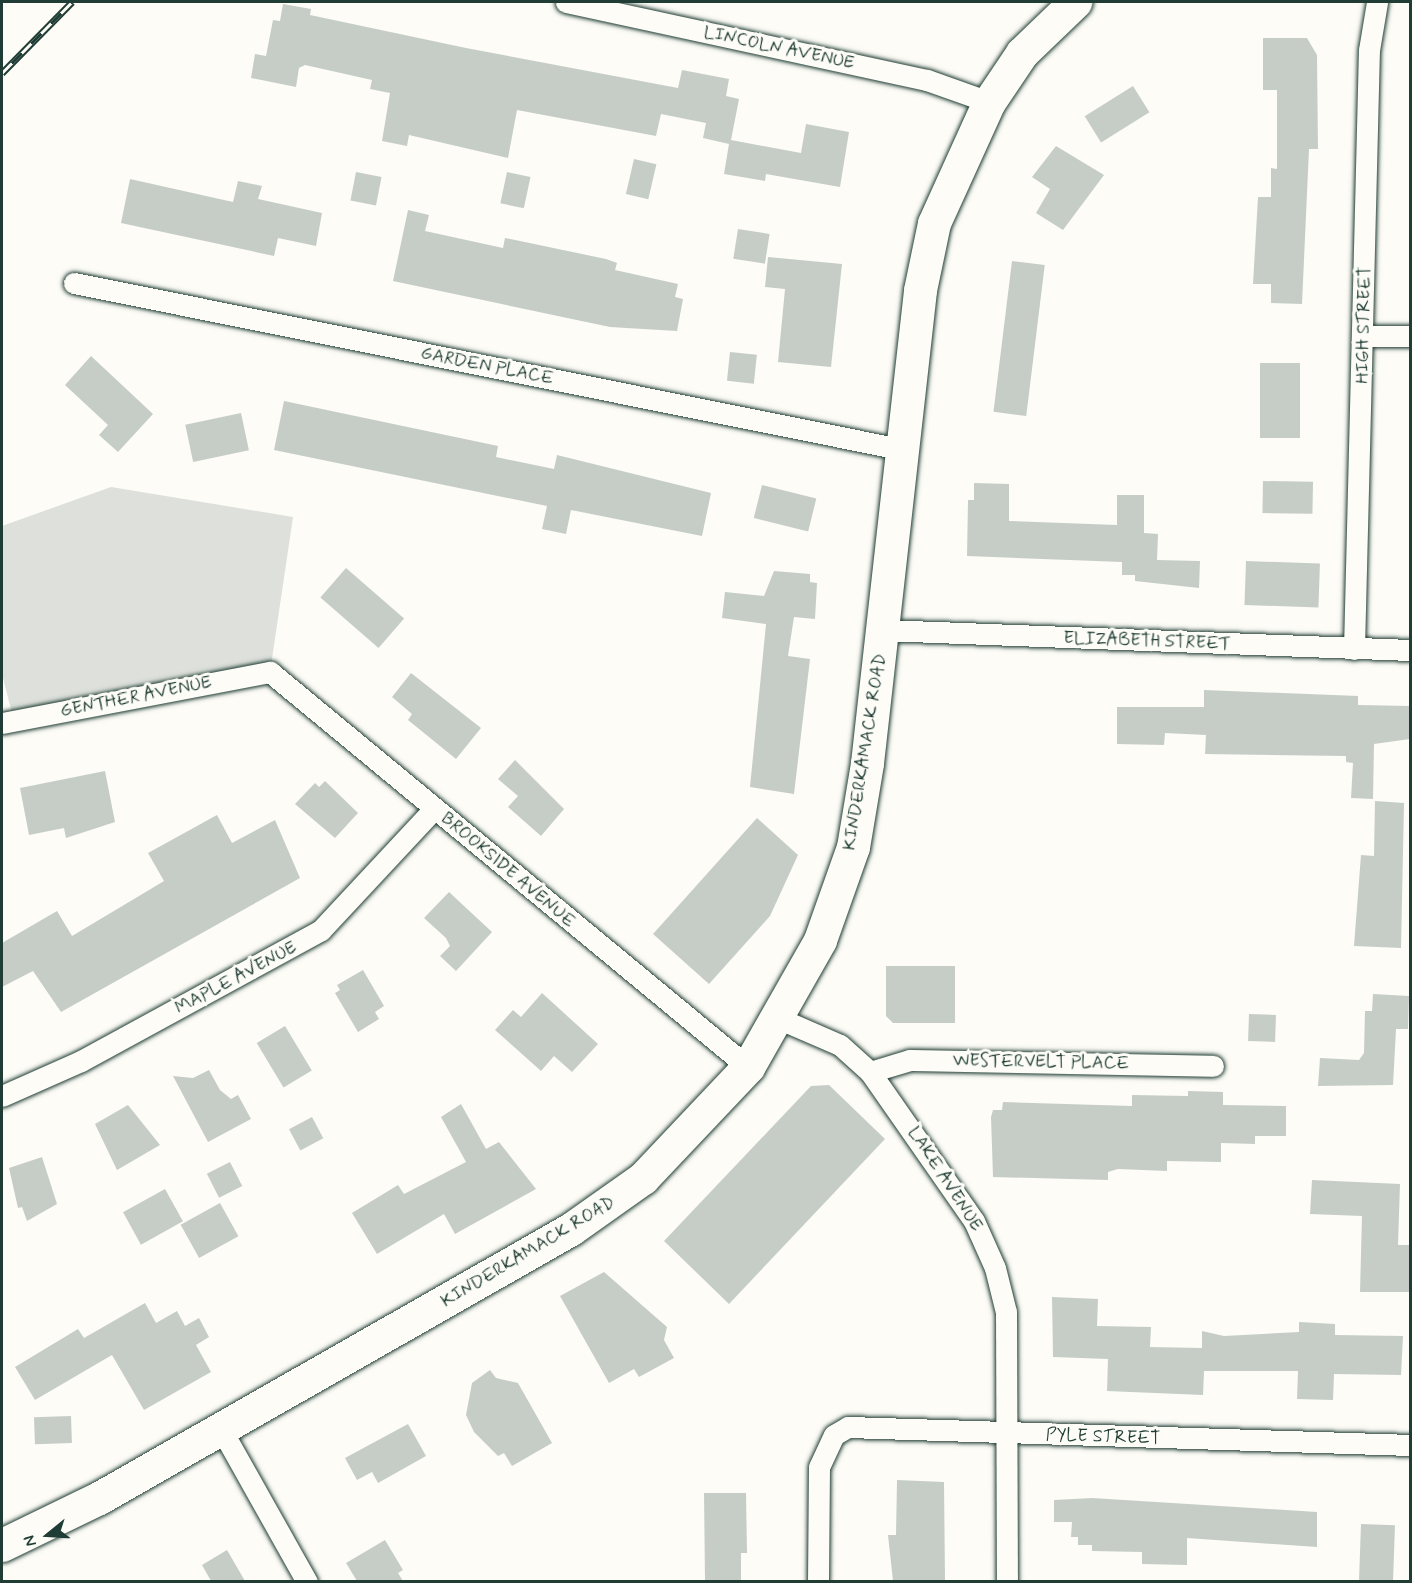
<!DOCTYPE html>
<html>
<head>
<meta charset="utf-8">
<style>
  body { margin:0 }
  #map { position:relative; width:1412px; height:1583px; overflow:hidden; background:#fdfcf7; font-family:Mynerve,sans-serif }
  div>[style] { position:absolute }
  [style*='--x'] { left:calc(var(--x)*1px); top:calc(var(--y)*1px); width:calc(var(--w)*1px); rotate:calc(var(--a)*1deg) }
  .green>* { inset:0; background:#dde0db }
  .building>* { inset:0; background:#c6cdc7; transform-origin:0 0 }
  .roads { filter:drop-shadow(0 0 2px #1f3d34) drop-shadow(0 0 2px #1f3d34) }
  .street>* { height:21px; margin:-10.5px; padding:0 10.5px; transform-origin:10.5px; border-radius:10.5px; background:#fdfcf7 }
  .primary>* { height:33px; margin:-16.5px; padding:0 16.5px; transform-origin:16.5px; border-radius:16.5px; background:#fdfcf7 }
  .rail>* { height:7px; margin-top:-3.5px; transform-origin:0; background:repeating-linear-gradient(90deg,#fdfcf7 0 14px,#1f3d34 0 28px); box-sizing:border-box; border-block:2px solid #1f3d34 }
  span { translate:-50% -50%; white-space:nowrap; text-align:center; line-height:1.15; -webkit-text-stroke:6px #fdfcf7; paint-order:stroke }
  .street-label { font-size:18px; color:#1f3d34 }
  .frame { position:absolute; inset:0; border:3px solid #1f3d34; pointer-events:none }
  .north { position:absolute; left:18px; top:1505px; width:60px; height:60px; -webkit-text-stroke:4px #fdfcf7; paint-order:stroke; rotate:252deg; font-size:16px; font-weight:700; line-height:24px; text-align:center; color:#1f3d34 }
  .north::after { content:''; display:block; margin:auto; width:21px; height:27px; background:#1f3d34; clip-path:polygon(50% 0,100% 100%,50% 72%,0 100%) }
</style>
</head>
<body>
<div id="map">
  <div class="green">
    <div style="clip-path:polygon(111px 487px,293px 517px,270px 672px,14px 721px,2px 674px,2px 526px)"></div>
  </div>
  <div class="building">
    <div style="clip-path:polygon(283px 4px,311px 9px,310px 15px,466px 48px,678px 88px,682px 70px,729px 79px,726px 96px,739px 99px,731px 140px,801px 153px,806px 124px,849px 132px,840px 187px,766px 174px,765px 181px,724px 174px,729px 144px,703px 138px,706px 123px,661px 114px,656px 136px,517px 110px,508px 158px,409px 135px,407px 146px,382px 141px,390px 93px,370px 89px,372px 80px,305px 65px,299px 68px,296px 87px,251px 78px,255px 54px,266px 56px,273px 20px,280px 21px)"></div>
    <div style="clip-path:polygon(1263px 38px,1307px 38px,1317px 55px,1318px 149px,1309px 149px,1302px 304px,1271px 303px,1271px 284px,1253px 284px,1258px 197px,1271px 197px,1271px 168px,1277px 169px,1277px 90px,1263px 90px)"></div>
    <div style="left:1133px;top:86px;width:31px;height:57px;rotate:58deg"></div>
    <div style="clip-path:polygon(1056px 146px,1104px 175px,1063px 230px,1036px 213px,1050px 189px,1032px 177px)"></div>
    <div style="left:634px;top:159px;width:23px;height:36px;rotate:13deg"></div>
    <div style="left:356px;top:172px;width:26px;height:29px;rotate:11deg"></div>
    <div style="left:507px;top:172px;width:24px;height:32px;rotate:12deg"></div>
    <div style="clip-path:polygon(130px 179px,233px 202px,238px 181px,262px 186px,258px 199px,322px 213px,316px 246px,278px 238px,274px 256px,121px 223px)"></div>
    <div style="clip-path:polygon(408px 210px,429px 215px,425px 231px,503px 248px,505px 238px,606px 259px,617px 263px,615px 270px,678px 284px,675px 297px,683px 299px,677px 331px,610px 327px,393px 281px)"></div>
    <div style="left:738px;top:229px;width:32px;height:30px;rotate:9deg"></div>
    <div style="clip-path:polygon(768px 257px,842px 264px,831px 367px,778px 362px,785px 289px,765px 287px)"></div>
    <div style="left:1012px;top:261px;width:33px;height:152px;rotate:7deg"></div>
    <div style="left:730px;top:352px;width:27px;height:29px;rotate:6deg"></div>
    <div style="clip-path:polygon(91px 356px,153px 414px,118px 452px,99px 435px,108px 425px,65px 385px)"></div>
    <div style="left:1260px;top:363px;width:40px;height:75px"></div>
    <div style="clip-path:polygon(284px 401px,498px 446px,496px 457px,554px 469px,557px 455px,711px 493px,702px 536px,571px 510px,566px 534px,542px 529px,547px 506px,274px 450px)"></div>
    <div style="left:241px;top:413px;width:38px;height:57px;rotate:78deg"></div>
    <div style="left:1263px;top:481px;width:50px;height:32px;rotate:1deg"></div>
    <div style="clip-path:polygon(974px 483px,1009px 484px,1009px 521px,1117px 525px,1117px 495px,1144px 495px,1144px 533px,1158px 534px,1157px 560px,1200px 561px,1199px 588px,1135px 581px,1135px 575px,1122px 575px,1122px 562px,967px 556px,968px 500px,974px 500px)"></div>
    <div style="left:762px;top:485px;width:56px;height:34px;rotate:14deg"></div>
    <div style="left:1246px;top:561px;width:74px;height:44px;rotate:2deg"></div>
    <div style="left:346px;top:568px;width:77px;height:39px;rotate:41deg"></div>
    <div style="clip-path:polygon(774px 571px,810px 574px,810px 582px,817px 583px,815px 619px,794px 617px,788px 656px,810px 659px,794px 794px,750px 787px,766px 624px,722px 618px,725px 592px,764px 596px)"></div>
    <div style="clip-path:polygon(411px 673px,481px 728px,456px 759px,408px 720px,412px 714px,392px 697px)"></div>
    <div style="clip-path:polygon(1204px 690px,1358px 696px,1358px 705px,1410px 706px,1410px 739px,1374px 744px,1373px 799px,1351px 798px,1353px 763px,1346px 762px,1346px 756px,1205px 754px,1206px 735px,1165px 733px,1164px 745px,1117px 744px,1117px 707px,1204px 707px)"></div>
    <div style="clip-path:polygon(515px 760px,564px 809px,541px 836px,508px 807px,518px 796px,498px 779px)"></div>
    <div style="clip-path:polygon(105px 771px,115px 822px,66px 838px,64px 828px,29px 835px,20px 788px)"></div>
    <div style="clip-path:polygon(325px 781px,358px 813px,335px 838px,295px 804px,315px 783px,319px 787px)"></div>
    <div style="clip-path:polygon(1375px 801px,1404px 803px,1401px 948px,1354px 946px,1361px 855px,1374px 856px)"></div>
    <div style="clip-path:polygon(217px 815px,232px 843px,275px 820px,300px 878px,61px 1012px,33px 971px,2px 987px,2px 943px,57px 911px,72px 936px,134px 899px,164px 881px,148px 853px)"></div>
    <div style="clip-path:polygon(757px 818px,798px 855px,770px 916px,709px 984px,653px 934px)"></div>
    <div style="clip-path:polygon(449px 892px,492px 932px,456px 971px,440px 956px,450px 946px,446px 938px,424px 918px)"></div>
    <div style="clip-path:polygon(886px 966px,955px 966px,955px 1023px,893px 1023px,886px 1016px)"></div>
    <div style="clip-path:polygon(363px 970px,384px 1006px,375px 1012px,379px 1019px,358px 1032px,335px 993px,340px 990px,337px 985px)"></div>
    <div style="clip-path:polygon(542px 993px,598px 1044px,572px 1072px,554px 1056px,541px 1071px,495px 1030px,513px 1010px,521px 1017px)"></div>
    <div style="clip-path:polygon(1373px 994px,1409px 996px,1408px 1029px,1396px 1029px,1393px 1085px,1318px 1086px,1320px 1058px,1359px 1060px,1364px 1053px,1365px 1011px,1372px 1011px)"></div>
    <div style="left:1249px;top:1014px;width:27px;height:27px;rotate:2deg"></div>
    <div style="left:285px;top:1026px;width:52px;height:33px;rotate:59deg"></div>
    <div style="clip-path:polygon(209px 1070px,220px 1090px,231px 1099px,238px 1095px,251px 1119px,208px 1142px,173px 1076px,193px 1078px)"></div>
    <div style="clip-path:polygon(829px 1085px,885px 1139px,729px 1304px,664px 1241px,811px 1086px)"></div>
    <div style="clip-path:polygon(1188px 1091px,1223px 1092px,1223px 1105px,1286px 1106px,1286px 1136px,1255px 1136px,1255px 1144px,1221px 1143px,1221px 1162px,1167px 1161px,1167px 1171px,1118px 1169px,1108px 1172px,1108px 1180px,993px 1177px,991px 1117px,993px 1110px,1002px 1110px,1003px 1102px,1132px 1106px,1132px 1095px,1188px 1096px)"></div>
    <div style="clip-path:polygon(461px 1104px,486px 1149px,499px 1142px,536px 1189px,455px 1234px,444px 1214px,377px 1254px,352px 1213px,398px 1185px,404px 1194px,466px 1162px,441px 1117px)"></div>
    <div style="clip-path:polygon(128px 1105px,160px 1145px,117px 1170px,95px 1124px)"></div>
    <div style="left:312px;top:1117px;width:24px;height:26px;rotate:62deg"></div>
    <div style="clip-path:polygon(42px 1157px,57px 1204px,27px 1221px,22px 1207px,18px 1208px,9px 1168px)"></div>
    <div style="left:230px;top:1162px;width:27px;height:26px;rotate:63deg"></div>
    <div style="clip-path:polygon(1312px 1180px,1400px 1184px,1398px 1245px,1410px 1245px,1410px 1292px,1360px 1292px,1362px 1216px,1310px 1214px)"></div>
    <div style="left:165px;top:1189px;width:37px;height:48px;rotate:61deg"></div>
    <div style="left:220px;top:1203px;width:38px;height:45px;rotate:61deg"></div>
    <div style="clip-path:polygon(604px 1272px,667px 1327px,664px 1340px,674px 1358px,639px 1377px,634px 1369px,609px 1383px,560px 1296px)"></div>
    <div style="clip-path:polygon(1052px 1297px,1098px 1299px,1097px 1326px,1151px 1327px,1150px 1347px,1202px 1348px,1202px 1331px,1224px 1336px,1299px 1332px,1299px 1322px,1335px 1324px,1335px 1335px,1403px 1336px,1401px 1375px,1334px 1374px,1333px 1400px,1297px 1399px,1298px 1371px,1204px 1371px,1203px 1395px,1107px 1391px,1108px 1359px,1053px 1357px)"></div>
    <div style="clip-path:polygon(145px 1303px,156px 1323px,177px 1311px,185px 1326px,199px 1318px,209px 1337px,196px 1345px,211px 1372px,144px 1410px,112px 1355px,35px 1400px,15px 1367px,78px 1329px,84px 1338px)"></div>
    <div style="clip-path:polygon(490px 1370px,496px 1378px,518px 1383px,552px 1443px,512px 1466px,504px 1453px,498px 1456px,474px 1432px,466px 1415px,472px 1383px)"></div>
    <div style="left:71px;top:1416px;width:27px;height:37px;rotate:88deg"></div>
    <div style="clip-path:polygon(408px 1424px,426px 1456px,378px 1483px,372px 1472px,357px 1480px,345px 1458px)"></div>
    <div style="clip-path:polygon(897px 1480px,944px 1482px,945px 1581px,893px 1581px,888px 1535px,896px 1535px)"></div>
    <div style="clip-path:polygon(704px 1493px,746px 1493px,747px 1553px,741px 1553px,741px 1581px,705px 1581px)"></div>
    <div style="clip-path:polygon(1092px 1498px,1317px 1512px,1317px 1547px,1187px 1538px,1187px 1565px,1142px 1564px,1142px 1552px,1092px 1551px,1092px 1545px,1078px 1545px,1078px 1537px,1071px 1537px,1072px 1522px,1054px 1522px,1054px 1500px)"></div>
    <div style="left:1361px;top:1524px;width:34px;height:57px;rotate:2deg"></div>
    <div style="clip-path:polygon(385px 1540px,403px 1570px,398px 1573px,403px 1581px,357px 1581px,346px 1563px)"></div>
    <div style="clip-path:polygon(227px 1550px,245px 1581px,211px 1581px,202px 1565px)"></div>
  </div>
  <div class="roads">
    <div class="street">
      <div style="--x:566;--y:2;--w:369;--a:12.2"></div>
      <div style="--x:927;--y:80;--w:66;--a:19.5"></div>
      <div style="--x:74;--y:283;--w:843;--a:11.36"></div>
      <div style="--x:1364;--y:336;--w:46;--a:0"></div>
      <div style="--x:883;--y:630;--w:527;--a:2.17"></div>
      <div style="--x:1354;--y:649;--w:599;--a:-88.57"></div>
      <div style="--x:1369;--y:50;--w:49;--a:-80.5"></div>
      <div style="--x:2;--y:723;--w:273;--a:-10.8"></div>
      <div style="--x:270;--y:672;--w:620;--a:39.57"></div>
      <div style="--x:780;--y:1019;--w:65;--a:23.4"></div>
      <div style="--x:840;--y:1045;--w:40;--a:42"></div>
      <div style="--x:870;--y:1072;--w:182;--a:55.1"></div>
      <div style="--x:974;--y:1221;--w:51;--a:65.9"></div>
      <div style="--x:995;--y:1268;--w:45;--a:76"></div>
      <div style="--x:1006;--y:1312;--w:270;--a:89.8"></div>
      <div style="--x:870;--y:1072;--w:42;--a:-16.7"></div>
      <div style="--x:910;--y:1060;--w:303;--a:1.1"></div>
      <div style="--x:2;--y:1096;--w:86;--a:-23.9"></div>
      <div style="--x:81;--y:1061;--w:273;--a:-28.6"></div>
      <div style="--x:321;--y:930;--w:166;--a:-47"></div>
      <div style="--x:220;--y:1427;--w:178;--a:60.7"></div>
      <div style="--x:818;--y:1582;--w:115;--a:-89.5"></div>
      <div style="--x:819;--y:1467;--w:35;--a:-65"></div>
      <div style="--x:834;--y:1435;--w:16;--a:-30"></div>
      <div style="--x:848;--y:1427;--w:562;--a:1.83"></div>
    </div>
    <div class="primary">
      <div style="--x:2;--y:1545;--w:108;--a:-25.9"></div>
      <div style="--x:99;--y:1498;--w:543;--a:-29.68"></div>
      <div style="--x:571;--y:1229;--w:88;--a:-35.3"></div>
      <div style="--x:643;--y:1178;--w:153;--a:-46.6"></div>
      <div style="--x:748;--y:1067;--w:146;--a:-60.4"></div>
      <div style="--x:820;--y:940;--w:99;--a:-70.5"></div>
      <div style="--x:853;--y:847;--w:85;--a:-80.5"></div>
      <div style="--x:867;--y:763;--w:476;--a:-83.6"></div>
      <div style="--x:920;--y:290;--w:68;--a:-78.2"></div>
      <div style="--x:934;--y:223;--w:133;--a:-65.6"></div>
      <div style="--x:989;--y:102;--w:59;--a:-56"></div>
      <div style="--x:1022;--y:53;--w:74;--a:-43.9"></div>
    </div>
  </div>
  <div class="rail">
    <div style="--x:2;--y:73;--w:100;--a:-45.4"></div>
  </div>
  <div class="street-label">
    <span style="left:779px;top:48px;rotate:12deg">LINCOLN AVENUE</span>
    <span style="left:1364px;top:325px;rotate:-89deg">HIGH STREET</span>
    <span style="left:487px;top:366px;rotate:11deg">GARDEN PLACE</span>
    <span style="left:1147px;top:641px;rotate:2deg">ELIZABETH STREET</span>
    <span style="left:136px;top:697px;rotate:-11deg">GENTHER AVENUE</span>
    <span style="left:865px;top:752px;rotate:-81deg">KINDERKAMACK ROAD</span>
    <span style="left:508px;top:870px;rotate:40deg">BROOKSIDE AVENUE</span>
    <span style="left:236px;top:978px;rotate:-28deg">MAPLE AVENUE</span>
    <span style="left:1041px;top:1062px;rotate:1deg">WESTERVELT PLACE</span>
    <span style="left:945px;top:1179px;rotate:57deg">LAKE AVENUE</span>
    <span style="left:528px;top:1252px;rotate:-31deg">KINDERKAMACK ROAD</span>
    <span style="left:1103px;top:1437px;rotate:2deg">PYLE STREET</span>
  </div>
  <div class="frame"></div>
  <div class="north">N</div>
</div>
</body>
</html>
